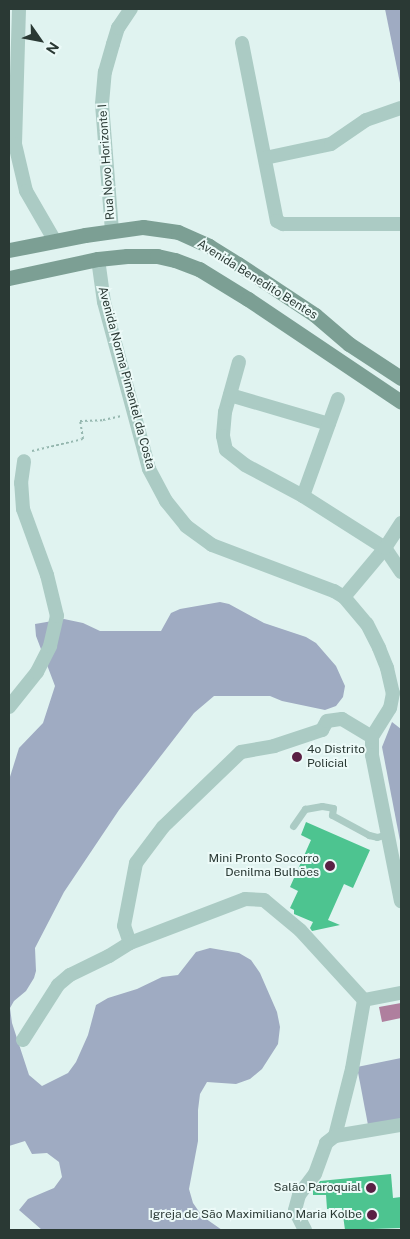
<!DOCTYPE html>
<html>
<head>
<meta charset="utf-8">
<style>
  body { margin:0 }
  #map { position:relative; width:410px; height:1239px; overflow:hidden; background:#e0f3f0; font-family:"Public Sans",sans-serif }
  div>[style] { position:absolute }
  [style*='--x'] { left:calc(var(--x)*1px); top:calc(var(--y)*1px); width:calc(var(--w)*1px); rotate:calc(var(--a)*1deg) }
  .green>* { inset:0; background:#9fabc2 }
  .water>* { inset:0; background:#af7f9e }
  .building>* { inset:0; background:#4dc490 }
  .path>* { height:2px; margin-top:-1px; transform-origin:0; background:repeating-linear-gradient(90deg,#95b7af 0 2.5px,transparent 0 5px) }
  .lane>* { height:7px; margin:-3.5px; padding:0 3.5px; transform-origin:3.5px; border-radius:3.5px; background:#abcbc4 }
  .street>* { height:14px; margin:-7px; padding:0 7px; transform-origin:7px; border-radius:7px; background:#abcbc4 }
  .secondary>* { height:15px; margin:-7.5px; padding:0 7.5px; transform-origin:7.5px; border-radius:7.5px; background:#7c9f94 }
  .dots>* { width:14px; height:14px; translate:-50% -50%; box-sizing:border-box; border:2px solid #ecfaf8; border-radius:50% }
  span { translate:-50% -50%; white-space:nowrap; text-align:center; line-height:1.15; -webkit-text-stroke:4px #ecfaf8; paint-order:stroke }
  .street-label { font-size:12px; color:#2a3934 }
  .poi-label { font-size:12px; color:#2a3934 }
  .left { translate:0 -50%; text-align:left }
  .right { translate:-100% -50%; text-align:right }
  .frame { position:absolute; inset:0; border:10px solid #2a3934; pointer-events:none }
  .north { position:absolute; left:15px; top:15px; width:50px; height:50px; -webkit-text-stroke:4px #ecfaf8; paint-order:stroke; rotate:123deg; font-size:14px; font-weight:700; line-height:20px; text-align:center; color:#2a3934 }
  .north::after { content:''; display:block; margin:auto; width:18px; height:22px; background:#2a3934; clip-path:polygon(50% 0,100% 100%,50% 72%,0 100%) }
</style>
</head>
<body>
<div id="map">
  <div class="green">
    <div style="clip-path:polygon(385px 9px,401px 9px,401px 88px)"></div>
    <div style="clip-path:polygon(220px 602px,229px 604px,264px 623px,306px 637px,316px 643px,336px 666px,345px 686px,343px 697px,336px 706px,325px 710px,282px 701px,270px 696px,214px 696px,194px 713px,119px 810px,64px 892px,35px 948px,36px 971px,34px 978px,26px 991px,14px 1001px,10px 1008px,12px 1023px,29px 1075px,42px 1086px,68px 1073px,76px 1062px,88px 1035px,96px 1005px,108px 998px,137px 989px,162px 977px,178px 975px,196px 952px,210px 948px,239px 953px,251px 960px,260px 973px,277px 1012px,280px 1027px,278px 1044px,262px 1069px,250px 1079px,236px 1084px,207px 1082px,200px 1094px,198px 1110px,198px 1141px,189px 1189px,193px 1203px,202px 1216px,222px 1230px,42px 1230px,19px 1210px,28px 1199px,54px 1188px,62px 1177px,59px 1162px,47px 1153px,32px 1154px,25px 1141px,9px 1146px,9px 780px,19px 748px,43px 723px,55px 686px,36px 636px,35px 624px,64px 619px,83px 623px,100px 631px,161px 631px,171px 613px,180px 609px)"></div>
    <div style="clip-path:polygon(392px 722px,401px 729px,401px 846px,382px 747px)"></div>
    <div style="clip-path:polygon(401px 1058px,401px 1119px,368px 1125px,357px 1067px)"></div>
  </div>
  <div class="water">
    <div style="clip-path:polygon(401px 1003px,401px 1018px,382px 1022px,379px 1007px)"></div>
  </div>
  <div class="building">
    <div style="clip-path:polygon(306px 822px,370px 850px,353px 888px,344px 884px,328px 920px,340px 925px,312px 931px,310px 928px,313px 922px,294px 914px,294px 910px,290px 908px,298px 891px,290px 887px,311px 840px,301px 835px)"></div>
    <div style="clip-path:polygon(391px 1174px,393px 1198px,401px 1197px,401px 1228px,345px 1230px,342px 1208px,327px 1209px,326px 1195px,313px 1195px,313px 1191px,320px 1181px)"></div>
  </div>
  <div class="path">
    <div style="--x:32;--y:451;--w:52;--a:-13.2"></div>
    <div style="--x:83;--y:439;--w:18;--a:-99"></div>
    <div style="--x:80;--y:421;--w:23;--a:-2"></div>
    <div style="--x:103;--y:420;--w:19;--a:-12"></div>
  </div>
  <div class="lane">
    <div style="--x:293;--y:826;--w:21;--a:-55"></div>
    <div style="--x:305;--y:809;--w:17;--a:-10"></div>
    <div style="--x:322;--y:806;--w:11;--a:10"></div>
    <div style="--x:333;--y:808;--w:7;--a:98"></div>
    <div style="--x:332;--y:815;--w:42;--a:28.4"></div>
    <div style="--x:369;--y:835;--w:8;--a:14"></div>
    <div style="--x:377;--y:837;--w:10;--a:-17"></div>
  </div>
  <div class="street">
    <div style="--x:19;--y:9;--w:135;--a:91.7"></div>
    <div style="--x:15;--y:144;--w:48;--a:76.8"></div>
    <div style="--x:26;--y:191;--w:58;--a:59.9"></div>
    <div style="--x:242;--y:43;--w:181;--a:78.9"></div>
    <div style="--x:277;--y:221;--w:7;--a:27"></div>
    <div style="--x:283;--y:224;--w:118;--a:0"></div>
    <div style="--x:265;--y:158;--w:67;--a:-12"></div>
    <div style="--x:331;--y:144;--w:42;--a:-34.4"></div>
    <div style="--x:366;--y:120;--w:37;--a:-19"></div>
    <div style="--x:112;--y:231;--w:127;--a:-94.5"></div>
    <div style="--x:102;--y:104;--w:32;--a:-85"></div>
    <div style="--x:105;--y:72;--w:29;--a:-74"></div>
    <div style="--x:113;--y:44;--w:17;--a:-73"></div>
    <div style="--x:118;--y:28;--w:23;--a:-56"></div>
    <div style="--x:98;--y:259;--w:43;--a:82.1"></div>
    <div style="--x:104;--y:302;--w:173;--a:74.9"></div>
    <div style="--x:149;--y:469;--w:36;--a:62"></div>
    <div style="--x:166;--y:501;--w:32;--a:51"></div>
    <div style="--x:186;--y:526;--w:32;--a:36"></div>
    <div style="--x:212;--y:545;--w:130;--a:20.7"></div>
    <div style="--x:334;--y:591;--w:12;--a:31"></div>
    <div style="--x:344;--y:597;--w:35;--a:50"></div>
    <div style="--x:367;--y:624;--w:27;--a:63"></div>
    <div style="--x:379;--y:648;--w:22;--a:68"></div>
    <div style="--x:387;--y:668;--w:26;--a:77"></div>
    <div style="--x:393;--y:693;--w:15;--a:101"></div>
    <div style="--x:390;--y:708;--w:34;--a:122"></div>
    <div style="--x:372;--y:737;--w:18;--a:90"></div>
    <div style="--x:372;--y:755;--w:149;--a:78.8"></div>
    <div style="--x:239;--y:362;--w:52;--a:105.6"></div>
    <div style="--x:225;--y:412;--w:24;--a:95"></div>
    <div style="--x:223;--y:436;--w:14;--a:78"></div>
    <div style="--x:226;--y:450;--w:24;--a:38"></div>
    <div style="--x:245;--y:465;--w:66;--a:28.1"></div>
    <div style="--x:303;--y:496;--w:97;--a:32.4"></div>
    <div style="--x:385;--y:548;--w:29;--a:56"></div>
    <div style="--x:230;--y:395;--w:103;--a:16.3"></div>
    <div style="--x:303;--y:496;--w:103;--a:-70.2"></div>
    <div style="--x:344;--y:597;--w:64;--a:-50.1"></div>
    <div style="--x:385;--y:548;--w:30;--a:-57"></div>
    <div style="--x:9;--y:707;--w:45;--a:-51.3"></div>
    <div style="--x:37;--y:672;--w:29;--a:-63"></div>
    <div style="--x:50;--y:646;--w:31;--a:-77"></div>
    <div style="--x:57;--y:616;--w:42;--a:-103.7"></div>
    <div style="--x:47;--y:575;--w:70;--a:-110"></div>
    <div style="--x:23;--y:509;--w:26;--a:-94"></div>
    <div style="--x:21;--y:483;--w:22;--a:-82"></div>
    <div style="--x:130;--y:943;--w:18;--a:-109"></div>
    <div style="--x:124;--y:926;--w:64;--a:-79.2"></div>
    <div style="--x:136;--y:863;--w:45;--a:-53.1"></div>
    <div style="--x:163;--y:827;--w:108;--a:-43.9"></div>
    <div style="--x:241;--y:752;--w:34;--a:-10"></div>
    <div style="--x:274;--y:746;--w:51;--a:-18.4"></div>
    <div style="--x:322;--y:730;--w:10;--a:-61"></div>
    <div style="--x:327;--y:721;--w:15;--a:-8"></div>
    <div style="--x:342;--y:719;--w:35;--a:31"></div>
    <div style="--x:364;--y:1000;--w:38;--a:-11"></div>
    <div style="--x:23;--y:1040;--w:65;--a:-57.5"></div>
    <div style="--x:58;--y:985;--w:16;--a:-40"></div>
    <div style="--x:70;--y:975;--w:43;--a:-26"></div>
    <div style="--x:109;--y:956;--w:25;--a:-32"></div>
    <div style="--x:130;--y:943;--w:123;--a:-20.9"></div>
    <div style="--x:245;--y:899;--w:19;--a:3"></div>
    <div style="--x:264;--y:900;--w:47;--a:39.8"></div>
    <div style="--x:300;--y:930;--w:95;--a:47.6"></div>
    <div style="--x:335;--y:1136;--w:69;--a:-75.8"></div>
    <div style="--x:352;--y:1069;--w:70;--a:-80.1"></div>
    <div style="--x:305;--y:1230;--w:22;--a:-117"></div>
    <div style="--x:295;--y:1210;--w:16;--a:-75"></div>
    <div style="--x:299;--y:1195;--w:26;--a:-53"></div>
    <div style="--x:315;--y:1174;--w:33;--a:-70"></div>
    <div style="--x:326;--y:1143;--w:11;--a:-38"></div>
    <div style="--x:335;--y:1136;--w:67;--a:-9.5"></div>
  </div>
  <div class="secondary">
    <div style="--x:9;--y:250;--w:77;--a:-11.2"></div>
    <div style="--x:85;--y:235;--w:59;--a:-7.9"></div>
    <div style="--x:143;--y:227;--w:35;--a:8"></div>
    <div style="--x:178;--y:232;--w:34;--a:24"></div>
    <div style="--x:209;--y:246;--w:34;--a:32"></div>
    <div style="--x:238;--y:264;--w:92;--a:33.5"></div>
    <div style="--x:315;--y:315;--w:45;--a:40.5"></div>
    <div style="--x:349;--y:344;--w:62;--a:33.2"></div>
    <div style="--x:9;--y:278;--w:91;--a:-12.1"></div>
    <div style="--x:98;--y:259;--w:29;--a:-6"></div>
    <div style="--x:127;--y:256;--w:30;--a:0"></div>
    <div style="--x:157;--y:256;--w:18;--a:13"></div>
    <div style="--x:175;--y:260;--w:26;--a:21"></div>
    <div style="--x:199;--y:269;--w:57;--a:31.5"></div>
    <div style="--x:248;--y:299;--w:184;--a:33.9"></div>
  </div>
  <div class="dots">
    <div style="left:297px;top:757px;background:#5a2044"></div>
    <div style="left:330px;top:866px;background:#5a2044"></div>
    <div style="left:371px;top:1188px;background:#5a2044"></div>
    <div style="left:372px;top:1215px;background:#5a2044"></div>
  </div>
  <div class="street-label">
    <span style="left:107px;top:162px;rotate:-94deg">Rua Novo Horizonte I</span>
    <span style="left:257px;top:280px;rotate:32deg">Avenida Benedito Bentes</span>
    <span style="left:126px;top:378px;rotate:75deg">Avenida Norma Pimentel da Costa</span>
  </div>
  <div class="poi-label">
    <span class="left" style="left:307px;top:757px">4o Distrito<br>Policial</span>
    <span class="right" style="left:319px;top:866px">Mini Pronto Socorro<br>Denilma Bulhões</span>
    <span class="right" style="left:361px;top:1188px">Salão Paroquial</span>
    <span class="right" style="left:362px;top:1215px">Igreja de São Maximiliano Maria Kolbe</span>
  </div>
  <div class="frame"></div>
  <div class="north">N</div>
</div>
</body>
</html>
